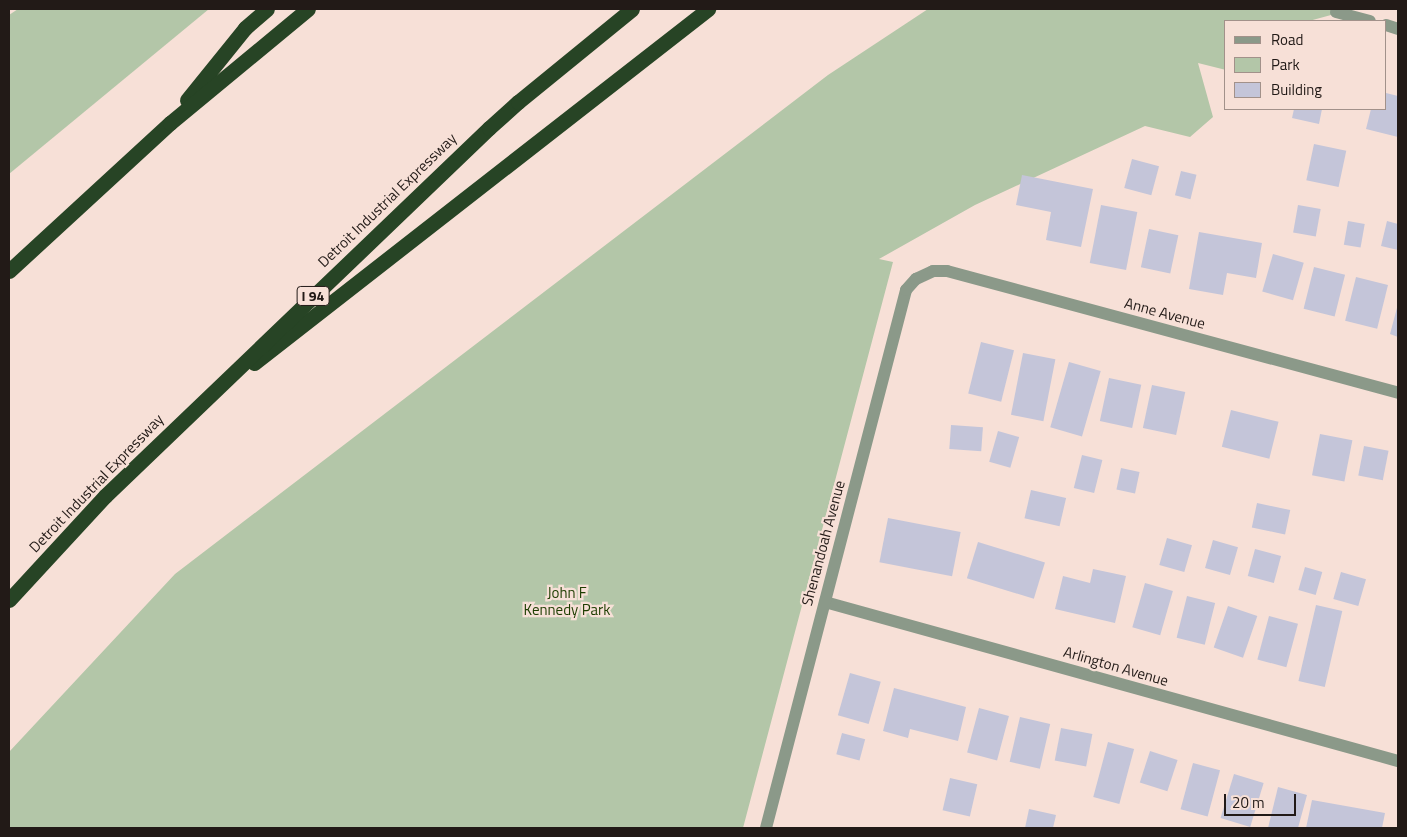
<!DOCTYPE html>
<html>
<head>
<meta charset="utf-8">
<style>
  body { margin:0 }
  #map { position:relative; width:1407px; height:837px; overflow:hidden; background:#f7e0d7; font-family:"Titillium Web",sans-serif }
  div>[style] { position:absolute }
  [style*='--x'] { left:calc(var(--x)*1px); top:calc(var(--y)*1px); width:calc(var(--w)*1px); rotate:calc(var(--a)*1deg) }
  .green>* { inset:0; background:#b3c6a8 }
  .building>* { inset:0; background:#c4c5d9; transform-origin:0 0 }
  .minor>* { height:12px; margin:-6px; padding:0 6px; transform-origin:6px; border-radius:6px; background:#8b9989 }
  .highway>* { height:15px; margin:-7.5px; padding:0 7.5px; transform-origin:7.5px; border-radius:7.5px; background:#274425 }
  span { translate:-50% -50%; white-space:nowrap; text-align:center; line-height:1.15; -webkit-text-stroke:4.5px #f7e0d7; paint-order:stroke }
  .shield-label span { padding:1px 4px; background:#f7e0d7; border:1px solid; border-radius:4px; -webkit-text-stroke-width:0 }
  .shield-label { font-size:14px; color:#221a17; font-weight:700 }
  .street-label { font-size:15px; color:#221a17 }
  .park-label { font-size:15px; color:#1d3d00 }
  .frame { position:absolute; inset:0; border:10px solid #221a17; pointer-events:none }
  .legend { position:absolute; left:1224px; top:20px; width:162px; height:90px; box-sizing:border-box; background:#f7e0d7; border:1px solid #a2918a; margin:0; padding:6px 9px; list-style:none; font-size:15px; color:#221a17 }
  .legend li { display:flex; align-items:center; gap:10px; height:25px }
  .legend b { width:25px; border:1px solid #a2918a }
  .scale { position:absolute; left:1224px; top:794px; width:72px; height:22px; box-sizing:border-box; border:2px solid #221a17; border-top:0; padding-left:6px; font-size:15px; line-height:18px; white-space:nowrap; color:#221a17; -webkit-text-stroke:4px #f7e0d7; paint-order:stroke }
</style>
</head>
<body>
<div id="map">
  <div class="green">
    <div style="clip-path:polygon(18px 9px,209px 9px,9px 174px,9px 15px)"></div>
    <div style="clip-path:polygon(928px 9px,1353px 9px,1309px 21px,1226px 21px,1226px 70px,1198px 63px,1213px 117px,1190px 137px,1145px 126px,975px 205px,879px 259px,893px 262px,743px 828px,9px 828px,9px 752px,175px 574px,828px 75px)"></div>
  </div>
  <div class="building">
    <div style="clip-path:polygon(1386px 93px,1398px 96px,1398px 137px,1366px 129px,1371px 109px,1386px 109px)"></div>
    <div style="clip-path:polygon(1294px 109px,1322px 109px,1319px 124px,1292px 118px)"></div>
    <div style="left:1314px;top:144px;width:33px;height:37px;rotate:12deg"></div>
    <div style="left:1132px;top:159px;width:28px;height:30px;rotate:15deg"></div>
    <div style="left:1181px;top:171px;width:16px;height:25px;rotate:14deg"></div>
    <div style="clip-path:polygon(1022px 175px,1093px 189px,1081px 247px,1046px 240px,1051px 212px,1016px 205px)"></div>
    <div style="left:1101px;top:205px;width:37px;height:59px;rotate:11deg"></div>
    <div style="left:1298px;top:205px;width:23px;height:28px;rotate:10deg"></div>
    <div style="left:1348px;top:221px;width:17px;height:24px;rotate:10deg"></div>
    <div style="clip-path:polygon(1387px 221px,1398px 224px,1398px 250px,1381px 246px)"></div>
    <div style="left:1149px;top:229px;width:30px;height:39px;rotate:12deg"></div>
    <div style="clip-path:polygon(1199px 232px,1262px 243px,1256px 278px,1227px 273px,1223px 295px,1189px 289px)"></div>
    <div style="left:1273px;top:254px;width:32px;height:39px;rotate:16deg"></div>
    <div style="left:1314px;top:267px;width:32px;height:43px;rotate:14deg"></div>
    <div style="left:1356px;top:277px;width:33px;height:45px;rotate:14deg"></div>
    <div style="clip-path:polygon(1398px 304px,1398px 337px,1390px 334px)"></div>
    <div style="left:981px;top:342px;width:34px;height:53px;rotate:14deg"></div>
    <div style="left:1023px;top:353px;width:33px;height:63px;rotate:11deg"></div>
    <div style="left:1069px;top:362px;width:33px;height:68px;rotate:16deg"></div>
    <div style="left:1109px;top:378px;width:33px;height:44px;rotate:12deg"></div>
    <div style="left:1152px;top:385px;width:34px;height:44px;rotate:12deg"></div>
    <div style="left:1231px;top:410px;width:49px;height:38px;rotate:14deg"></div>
    <div style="left:951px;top:425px;width:32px;height:24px;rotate:4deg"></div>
    <div style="left:998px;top:431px;width:22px;height:32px;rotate:16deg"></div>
    <div style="left:1320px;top:434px;width:33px;height:42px;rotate:11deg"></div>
    <div style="left:1364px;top:446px;width:25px;height:30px;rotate:11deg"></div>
    <div style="left:1082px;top:455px;width:21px;height:34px;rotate:14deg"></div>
    <div style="left:1121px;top:468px;width:19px;height:22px;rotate:12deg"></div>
    <div style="left:1031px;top:490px;width:36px;height:29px;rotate:13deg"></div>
    <div style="left:1257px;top:503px;width:34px;height:25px;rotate:12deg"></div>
    <div style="left:888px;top:518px;width:74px;height:45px;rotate:11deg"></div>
    <div style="left:1167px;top:538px;width:26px;height:28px;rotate:16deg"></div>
    <div style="left:1213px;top:540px;width:26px;height:29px;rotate:16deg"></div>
    <div style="left:978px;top:542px;width:70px;height:38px;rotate:17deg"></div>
    <div style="left:1255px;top:549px;width:27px;height:28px;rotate:15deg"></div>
    <div style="left:1305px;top:567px;width:18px;height:24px;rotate:16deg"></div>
    <div style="clip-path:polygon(1093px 569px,1126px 576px,1115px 623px,1055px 609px,1063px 576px,1090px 583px)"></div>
    <div style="left:1341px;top:572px;width:26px;height:28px;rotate:16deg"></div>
    <div style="left:1145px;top:583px;width:29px;height:46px;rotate:16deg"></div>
    <div style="left:1187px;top:596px;width:29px;height:43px;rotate:14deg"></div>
    <div style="left:1316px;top:605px;width:27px;height:78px;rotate:13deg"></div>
    <div style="left:1228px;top:606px;width:31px;height:44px;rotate:19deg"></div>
    <div style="left:1269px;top:616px;width:30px;height:45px;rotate:15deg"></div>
    <div style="left:850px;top:673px;width:32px;height:44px;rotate:16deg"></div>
    <div style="clip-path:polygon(894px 688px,966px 707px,958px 741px,910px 729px,908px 738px,883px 731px)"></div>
    <div style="left:979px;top:708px;width:31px;height:46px;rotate:15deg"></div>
    <div style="left:1020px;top:717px;width:31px;height:46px;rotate:13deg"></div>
    <div style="left:1061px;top:728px;width:32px;height:33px;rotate:11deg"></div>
    <div style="left:842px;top:733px;width:24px;height:22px;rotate:15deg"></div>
    <div style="left:1108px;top:742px;width:27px;height:57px;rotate:15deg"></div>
    <div style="left:1150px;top:751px;width:29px;height:33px;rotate:18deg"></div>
    <div style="left:1193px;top:763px;width:28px;height:48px;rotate:15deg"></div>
    <div style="left:1234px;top:774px;width:31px;height:46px;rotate:17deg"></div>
    <div style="left:950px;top:778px;width:28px;height:33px;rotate:13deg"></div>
    <div style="clip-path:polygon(1278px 787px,1307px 795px,1298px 828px,1268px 828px)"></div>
    <div style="clip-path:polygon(1312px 800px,1385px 813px,1382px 828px,1306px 828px)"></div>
    <div style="clip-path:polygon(1029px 809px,1056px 815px,1053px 828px,1025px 828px)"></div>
  </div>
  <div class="minor">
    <div style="--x:1336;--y:12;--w:35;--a:15"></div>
    <div style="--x:1386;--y:25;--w:13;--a:18"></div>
    <div style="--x:825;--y:602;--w:595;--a:15.51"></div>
    <div style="--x:766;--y:828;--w:556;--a:-75.41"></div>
    <div style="--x:906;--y:290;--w:15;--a:-48"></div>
    <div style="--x:916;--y:279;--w:19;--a:-25"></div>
    <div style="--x:933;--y:271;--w:14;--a:0"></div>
    <div style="--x:947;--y:271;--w:467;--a:15.1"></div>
  </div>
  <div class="highway">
    <div style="--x:187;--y:100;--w:92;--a:-51.1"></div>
    <div style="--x:245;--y:28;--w:29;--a:-41"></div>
    <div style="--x:9;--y:271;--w:219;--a:-42.6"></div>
    <div style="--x:170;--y:123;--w:179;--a:-39.6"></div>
    <div style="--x:254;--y:363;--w:576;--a:-37.94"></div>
    <div style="--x:9;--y:600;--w:142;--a:-47.3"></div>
    <div style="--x:105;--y:496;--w:532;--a:-43.78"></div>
    <div style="--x:489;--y:128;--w:39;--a:-42"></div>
    <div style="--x:518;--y:102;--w:147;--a:-39.2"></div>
  </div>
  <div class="shield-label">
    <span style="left:313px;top:296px">I 94</span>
  </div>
  <div class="street-label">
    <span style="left:387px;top:200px;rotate:-44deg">Detroit Industrial Expressway</span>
    <span style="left:1165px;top:313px;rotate:15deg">Anne Avenue</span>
    <span style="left:96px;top:483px;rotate:-46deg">Detroit Industrial Expressway</span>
    <span style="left:823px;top:543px;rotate:-75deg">Shenandoah Avenue</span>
    <span style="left:1116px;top:666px;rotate:16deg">Arlington Avenue</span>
  </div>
  <div class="park-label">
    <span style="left:567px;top:601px">John F<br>Kennedy Park</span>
  </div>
  <div class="frame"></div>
  <ul class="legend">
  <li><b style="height:6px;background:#8b9989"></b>Road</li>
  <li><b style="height:14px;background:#b3c6a8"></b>Park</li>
  <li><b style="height:14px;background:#c4c5d9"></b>Building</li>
  </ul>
  <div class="scale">20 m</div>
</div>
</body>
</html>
